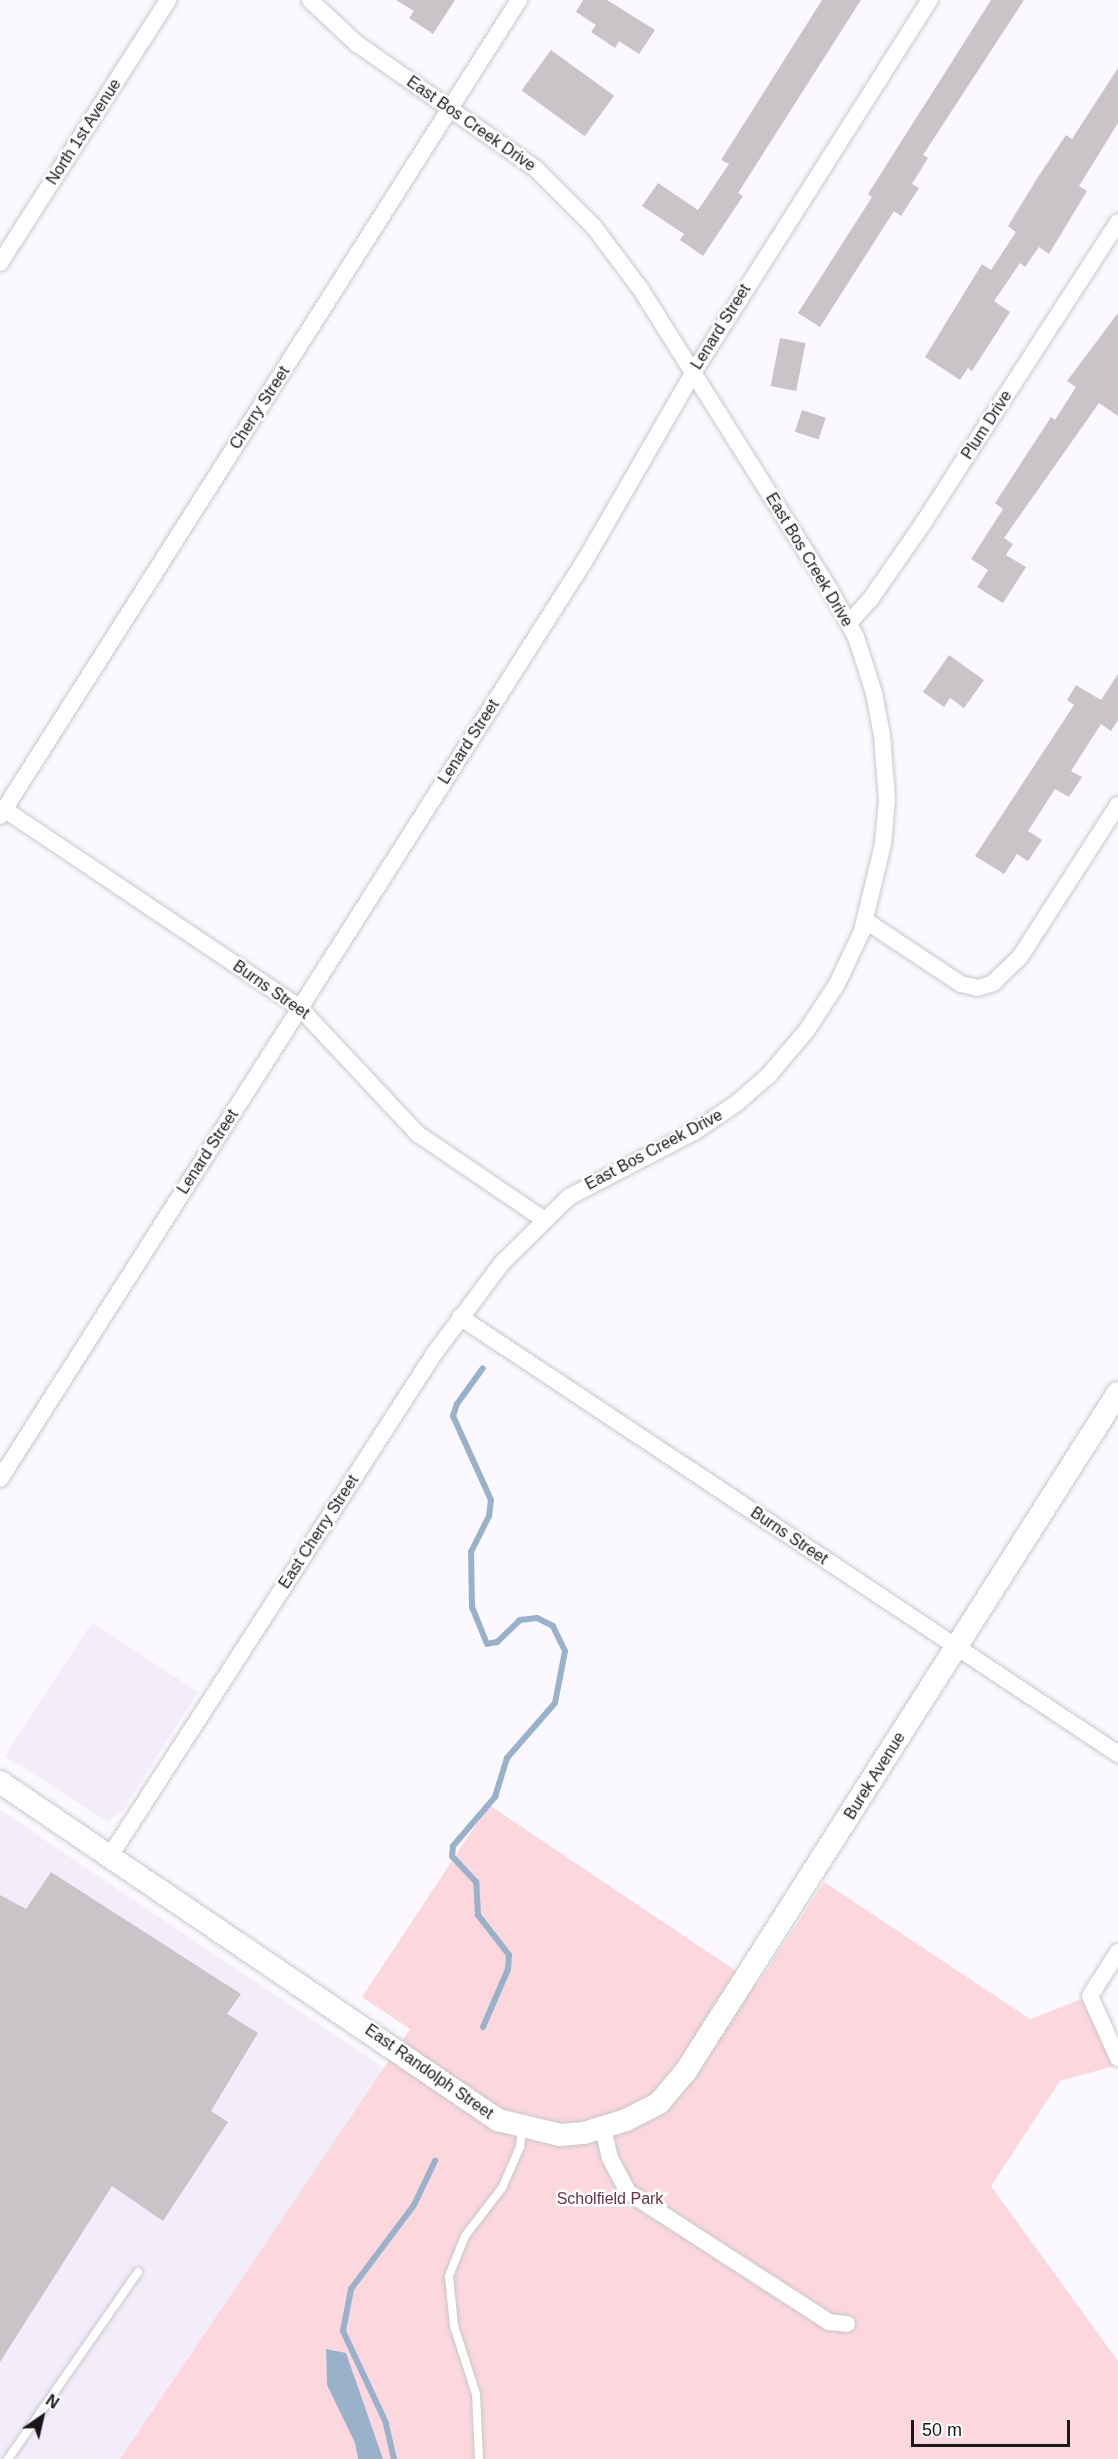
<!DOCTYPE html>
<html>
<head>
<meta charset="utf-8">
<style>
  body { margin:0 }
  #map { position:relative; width:1118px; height:2459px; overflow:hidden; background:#fbf9ff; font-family:Helvetica,sans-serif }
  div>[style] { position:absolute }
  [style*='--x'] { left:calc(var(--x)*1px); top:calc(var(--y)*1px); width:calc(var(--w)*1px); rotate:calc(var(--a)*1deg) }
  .built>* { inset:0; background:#f3edfb }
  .green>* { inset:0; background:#fcd8de }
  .water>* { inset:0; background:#99b1ca }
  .stream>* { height:6px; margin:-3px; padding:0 3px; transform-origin:3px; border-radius:3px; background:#99b1ca }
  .building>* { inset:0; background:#cac3c8; transform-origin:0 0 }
  .roads { filter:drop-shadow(0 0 2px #cac6cd) drop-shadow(0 0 2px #cac6cd) }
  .lane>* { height:8px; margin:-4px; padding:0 4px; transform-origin:4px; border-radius:4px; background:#fff }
  .street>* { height:16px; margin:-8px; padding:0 8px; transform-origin:8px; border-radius:8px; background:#fff }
  .secondary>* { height:22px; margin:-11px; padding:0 11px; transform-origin:11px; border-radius:11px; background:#fff }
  span { translate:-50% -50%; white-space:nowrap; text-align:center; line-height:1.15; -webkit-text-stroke:5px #fff; paint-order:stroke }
  .street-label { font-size:16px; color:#19171a }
  .park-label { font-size:16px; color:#673440 }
  .north { position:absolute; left:12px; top:2387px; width:60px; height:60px; -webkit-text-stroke:4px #fff; paint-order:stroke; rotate:34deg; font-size:16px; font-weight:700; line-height:24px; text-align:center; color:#19171a }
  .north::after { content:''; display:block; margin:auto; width:21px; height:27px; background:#19171a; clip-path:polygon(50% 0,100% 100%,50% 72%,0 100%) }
  .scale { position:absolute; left:911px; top:2420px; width:159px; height:27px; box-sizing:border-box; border:3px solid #19171a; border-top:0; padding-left:8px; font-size:18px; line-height:21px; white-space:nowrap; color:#19171a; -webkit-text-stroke:4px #fff; paint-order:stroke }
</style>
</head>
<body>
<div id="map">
  <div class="built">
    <div style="clip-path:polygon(92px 1622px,198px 1692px,123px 1810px,108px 1822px,5px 1756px)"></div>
    <div style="clip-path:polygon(0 1810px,384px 2068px,120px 2459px,0 2459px)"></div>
  </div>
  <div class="green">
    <div style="clip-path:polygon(489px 1805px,757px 1985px,824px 1882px,1030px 2019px,1090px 1996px,1118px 2065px,1060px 2081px,991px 2186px,1118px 2361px,1118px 2459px,383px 2459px,326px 2349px,327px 2385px,355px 2443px,358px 2459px,120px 2459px,410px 2029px,362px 1997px)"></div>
  </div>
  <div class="water">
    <div style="clip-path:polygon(326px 2349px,346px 2353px,383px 2459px,358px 2459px,355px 2443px,327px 2385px)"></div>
  </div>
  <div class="stream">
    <div style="--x:483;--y:2027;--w:63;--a:-66.7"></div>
    <div style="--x:508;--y:1969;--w:14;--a:-86"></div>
    <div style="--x:509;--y:1955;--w:51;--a:-127.8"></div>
    <div style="--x:478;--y:1915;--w:33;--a:-93"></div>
    <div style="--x:476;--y:1882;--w:35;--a:-133"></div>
    <div style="--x:452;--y:1856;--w:10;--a:-84"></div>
    <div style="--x:453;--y:1846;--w:65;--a:-49.4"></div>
    <div style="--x:495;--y:1797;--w:41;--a:-72.9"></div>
    <div style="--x:507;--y:1758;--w:73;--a:-48.9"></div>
    <div style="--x:555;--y:1703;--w:53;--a:-79.1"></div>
    <div style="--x:565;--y:1651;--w:28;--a:-116"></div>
    <div style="--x:553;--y:1626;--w:18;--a:-153"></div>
    <div style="--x:537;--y:1618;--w:17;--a:173"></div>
    <div style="--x:520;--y:1620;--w:32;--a:136"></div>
    <div style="--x:497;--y:1642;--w:10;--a:169"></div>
    <div style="--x:487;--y:1644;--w:40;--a:-112"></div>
    <div style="--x:472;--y:1607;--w:55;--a:-91"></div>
    <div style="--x:471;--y:1552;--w:40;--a:-63.4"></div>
    <div style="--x:489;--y:1516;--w:16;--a:-83"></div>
    <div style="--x:491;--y:1500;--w:92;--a:-114.3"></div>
    <div style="--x:453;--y:1416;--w:13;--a:-72"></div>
    <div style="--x:457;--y:1404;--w:44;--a:-54.2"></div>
    <div style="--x:394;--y:2459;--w:37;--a:-103"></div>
    <div style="--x:386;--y:2423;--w:102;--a:-115.1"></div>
    <div style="--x:343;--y:2331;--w:43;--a:-79.2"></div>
    <div style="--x:351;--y:2289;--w:105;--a:-53.1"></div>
    <div style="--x:414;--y:2205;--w:49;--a:-64.5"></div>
  </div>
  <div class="building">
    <div style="clip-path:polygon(396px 0,455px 0,433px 34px,409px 18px,414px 11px)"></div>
    <div style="clip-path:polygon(583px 0,607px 0,655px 30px,639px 54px,619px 41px,615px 48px,591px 32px,596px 25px,576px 12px)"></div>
    <div style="clip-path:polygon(822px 0,861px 0,738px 193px,743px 196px,703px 256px,680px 240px,684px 234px,642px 206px,658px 183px,698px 210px,729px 164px,721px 160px)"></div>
    <div style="clip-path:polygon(991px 0,1024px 0,923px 155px,928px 158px,912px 184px,919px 188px,901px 216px,894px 211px,820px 327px,798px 313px,872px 197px,868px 194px)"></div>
    <div style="left:551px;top:50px;width:78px;height:50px;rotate:36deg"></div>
    <div style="clip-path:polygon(1118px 68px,1118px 123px,1079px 186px,1087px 191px,1049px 254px,1039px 247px,1025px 267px,1020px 263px,994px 301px,1010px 312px,972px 371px,968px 368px,960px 380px,925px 357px,982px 264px,991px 270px,1016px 232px,1008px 226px,1038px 177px,1066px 135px,1072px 139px)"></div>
    <div style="clip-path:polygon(1118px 313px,1118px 416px,1099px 403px,1004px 538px,1013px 544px,1006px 555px,1026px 567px,1003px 603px,977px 587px,988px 570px,971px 559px,1003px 509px,995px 503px,1051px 417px,1055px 420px,1076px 387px,1067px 381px)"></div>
    <div style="left:780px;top:338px;width:26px;height:49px;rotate:11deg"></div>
    <div style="left:802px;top:410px;width:25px;height:23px;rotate:18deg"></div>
    <div style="clip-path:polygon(949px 655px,984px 680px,964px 708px,950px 698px,944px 707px,923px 692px)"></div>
    <div style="clip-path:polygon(1118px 674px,1118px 720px,1111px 731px,1101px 724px,1071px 771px,1082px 777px,1069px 797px,1055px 789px,1028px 831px,1042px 840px,1028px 861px,1017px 854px,1004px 874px,975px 856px,1074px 705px,1067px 700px,1076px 685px,1101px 700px)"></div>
    <div style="clip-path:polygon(51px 1872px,241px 1994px,227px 2014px,258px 2033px,211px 2111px,228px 2122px,163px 2221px,112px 2186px,0 2362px,0 1895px,26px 1909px)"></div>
  </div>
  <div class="roads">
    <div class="lane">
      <div style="--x:8;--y:2459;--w:228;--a:-55.2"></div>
      <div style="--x:479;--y:2459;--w:65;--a:-92.6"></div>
      <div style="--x:476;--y:2394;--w:71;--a:-107.9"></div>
      <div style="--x:454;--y:2326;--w:50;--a:-95.7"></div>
      <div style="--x:449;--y:2276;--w:43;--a:-68.2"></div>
      <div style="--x:465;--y:2236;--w:61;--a:-52.4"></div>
      <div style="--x:502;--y:2188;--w:45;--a:-66.3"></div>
      <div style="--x:520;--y:2147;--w:19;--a:-84"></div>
    </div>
    <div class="street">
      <div style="--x:0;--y:263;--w:312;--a:-57.4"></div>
      <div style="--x:849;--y:623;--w:31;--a:-48"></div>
      <div style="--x:870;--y:600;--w:95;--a:-55.3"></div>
      <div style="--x:924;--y:522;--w:357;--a:-57.1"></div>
      <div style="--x:4;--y:809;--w:355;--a:33.9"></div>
      <div style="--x:299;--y:1007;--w:174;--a:46.9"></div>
      <div style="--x:418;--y:1134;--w:151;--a:34.2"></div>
      <div style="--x:0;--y:816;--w:967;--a:-57.54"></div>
      <div style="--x:866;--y:921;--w:114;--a:33.6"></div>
      <div style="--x:961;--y:984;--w:17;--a:13"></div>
      <div style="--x:978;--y:988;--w:16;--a:-18"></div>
      <div style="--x:993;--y:983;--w:37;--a:-44"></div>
      <div style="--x:1020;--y:957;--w:181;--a:-57.2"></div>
      <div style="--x:460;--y:1317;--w:790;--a:33.59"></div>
      <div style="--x:0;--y:1479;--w:1087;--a:-57.51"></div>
      <div style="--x:584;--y:562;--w:218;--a:-60"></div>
      <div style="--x:693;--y:373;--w:442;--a:-57.6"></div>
      <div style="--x:110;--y:1856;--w:597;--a:-57.16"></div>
      <div style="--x:434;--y:1354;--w:114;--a:-53.2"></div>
      <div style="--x:502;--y:1263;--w:94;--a:-44.6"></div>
      <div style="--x:569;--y:1197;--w:141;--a:-27.5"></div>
      <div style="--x:694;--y:1132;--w:52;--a:-34"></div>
      <div style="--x:737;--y:1103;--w:41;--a:-41.1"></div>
      <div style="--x:768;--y:1076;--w:60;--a:-49.7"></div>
      <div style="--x:807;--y:1030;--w:55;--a:-56.9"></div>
      <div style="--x:837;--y:984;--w:59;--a:-64.7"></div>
      <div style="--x:862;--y:931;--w:89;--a:-76.4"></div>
      <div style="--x:883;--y:844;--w:45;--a:-84.9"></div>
      <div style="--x:887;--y:799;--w:64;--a:-94.5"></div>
      <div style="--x:882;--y:735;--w:43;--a:-100.8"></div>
      <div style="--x:874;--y:693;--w:59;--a:-107.8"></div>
      <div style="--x:856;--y:637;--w:54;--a:-119"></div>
      <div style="--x:830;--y:590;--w:358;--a:-122.2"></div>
      <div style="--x:639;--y:287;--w:75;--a:-126.9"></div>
      <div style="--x:594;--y:227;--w:83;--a:-135"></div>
      <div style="--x:535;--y:168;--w:217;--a:-145.1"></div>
      <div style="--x:357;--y:44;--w:64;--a:-136.9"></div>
      <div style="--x:1118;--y:1952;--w:52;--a:122.5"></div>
      <div style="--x:1090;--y:1996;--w:68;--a:65.7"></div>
      <div style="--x:603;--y:2128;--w:31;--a:77"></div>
      <div style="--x:610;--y:2158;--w:38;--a:62"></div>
      <div style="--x:628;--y:2192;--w:239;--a:32.9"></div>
      <div style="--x:829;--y:2322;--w:18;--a:6"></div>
    </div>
    <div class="secondary">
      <div style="--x:0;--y:1782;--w:602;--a:34.17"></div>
      <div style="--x:498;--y:2120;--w:64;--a:13.6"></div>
      <div style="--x:560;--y:2135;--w:24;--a:-5"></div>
      <div style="--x:584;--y:2133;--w:44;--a:-17.2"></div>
      <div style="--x:626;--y:2120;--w:37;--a:-27"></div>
      <div style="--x:659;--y:2103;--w:42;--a:-49.8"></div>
      <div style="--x:686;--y:2071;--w:804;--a:-57.5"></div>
    </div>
  </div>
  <div class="street-label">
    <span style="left:471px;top:124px;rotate:35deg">East Bos Creek Drive</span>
    <span style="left:84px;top:132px;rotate:-57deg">North 1st Avenue</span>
    <span style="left:721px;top:327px;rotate:-58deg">Lenard Street</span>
    <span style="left:260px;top:408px;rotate:-57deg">Cherry Street</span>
    <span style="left:987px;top:425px;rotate:-57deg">Plum Drive</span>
    <span style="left:809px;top:560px;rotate:59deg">East Bos Creek Drive</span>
    <span style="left:469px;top:742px;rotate:-57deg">Lenard Street</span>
    <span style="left:271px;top:990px;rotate:35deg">Burns Street</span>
    <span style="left:654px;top:1150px;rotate:-28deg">East Bos Creek Drive</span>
    <span style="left:208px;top:1152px;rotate:-57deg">Lenard Street</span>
    <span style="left:319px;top:1532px;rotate:-57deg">East Cherry Street</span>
    <span style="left:789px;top:1536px;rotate:34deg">Burns Street</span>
    <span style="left:875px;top:1776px;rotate:-58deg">Burek Avenue</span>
    <span style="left:429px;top:2072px;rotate:35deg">East Randolph Street</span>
  </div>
  <div class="park-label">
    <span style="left:610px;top:2199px">Scholfield Park</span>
  </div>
  <div class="north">N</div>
  <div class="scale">50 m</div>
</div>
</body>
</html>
